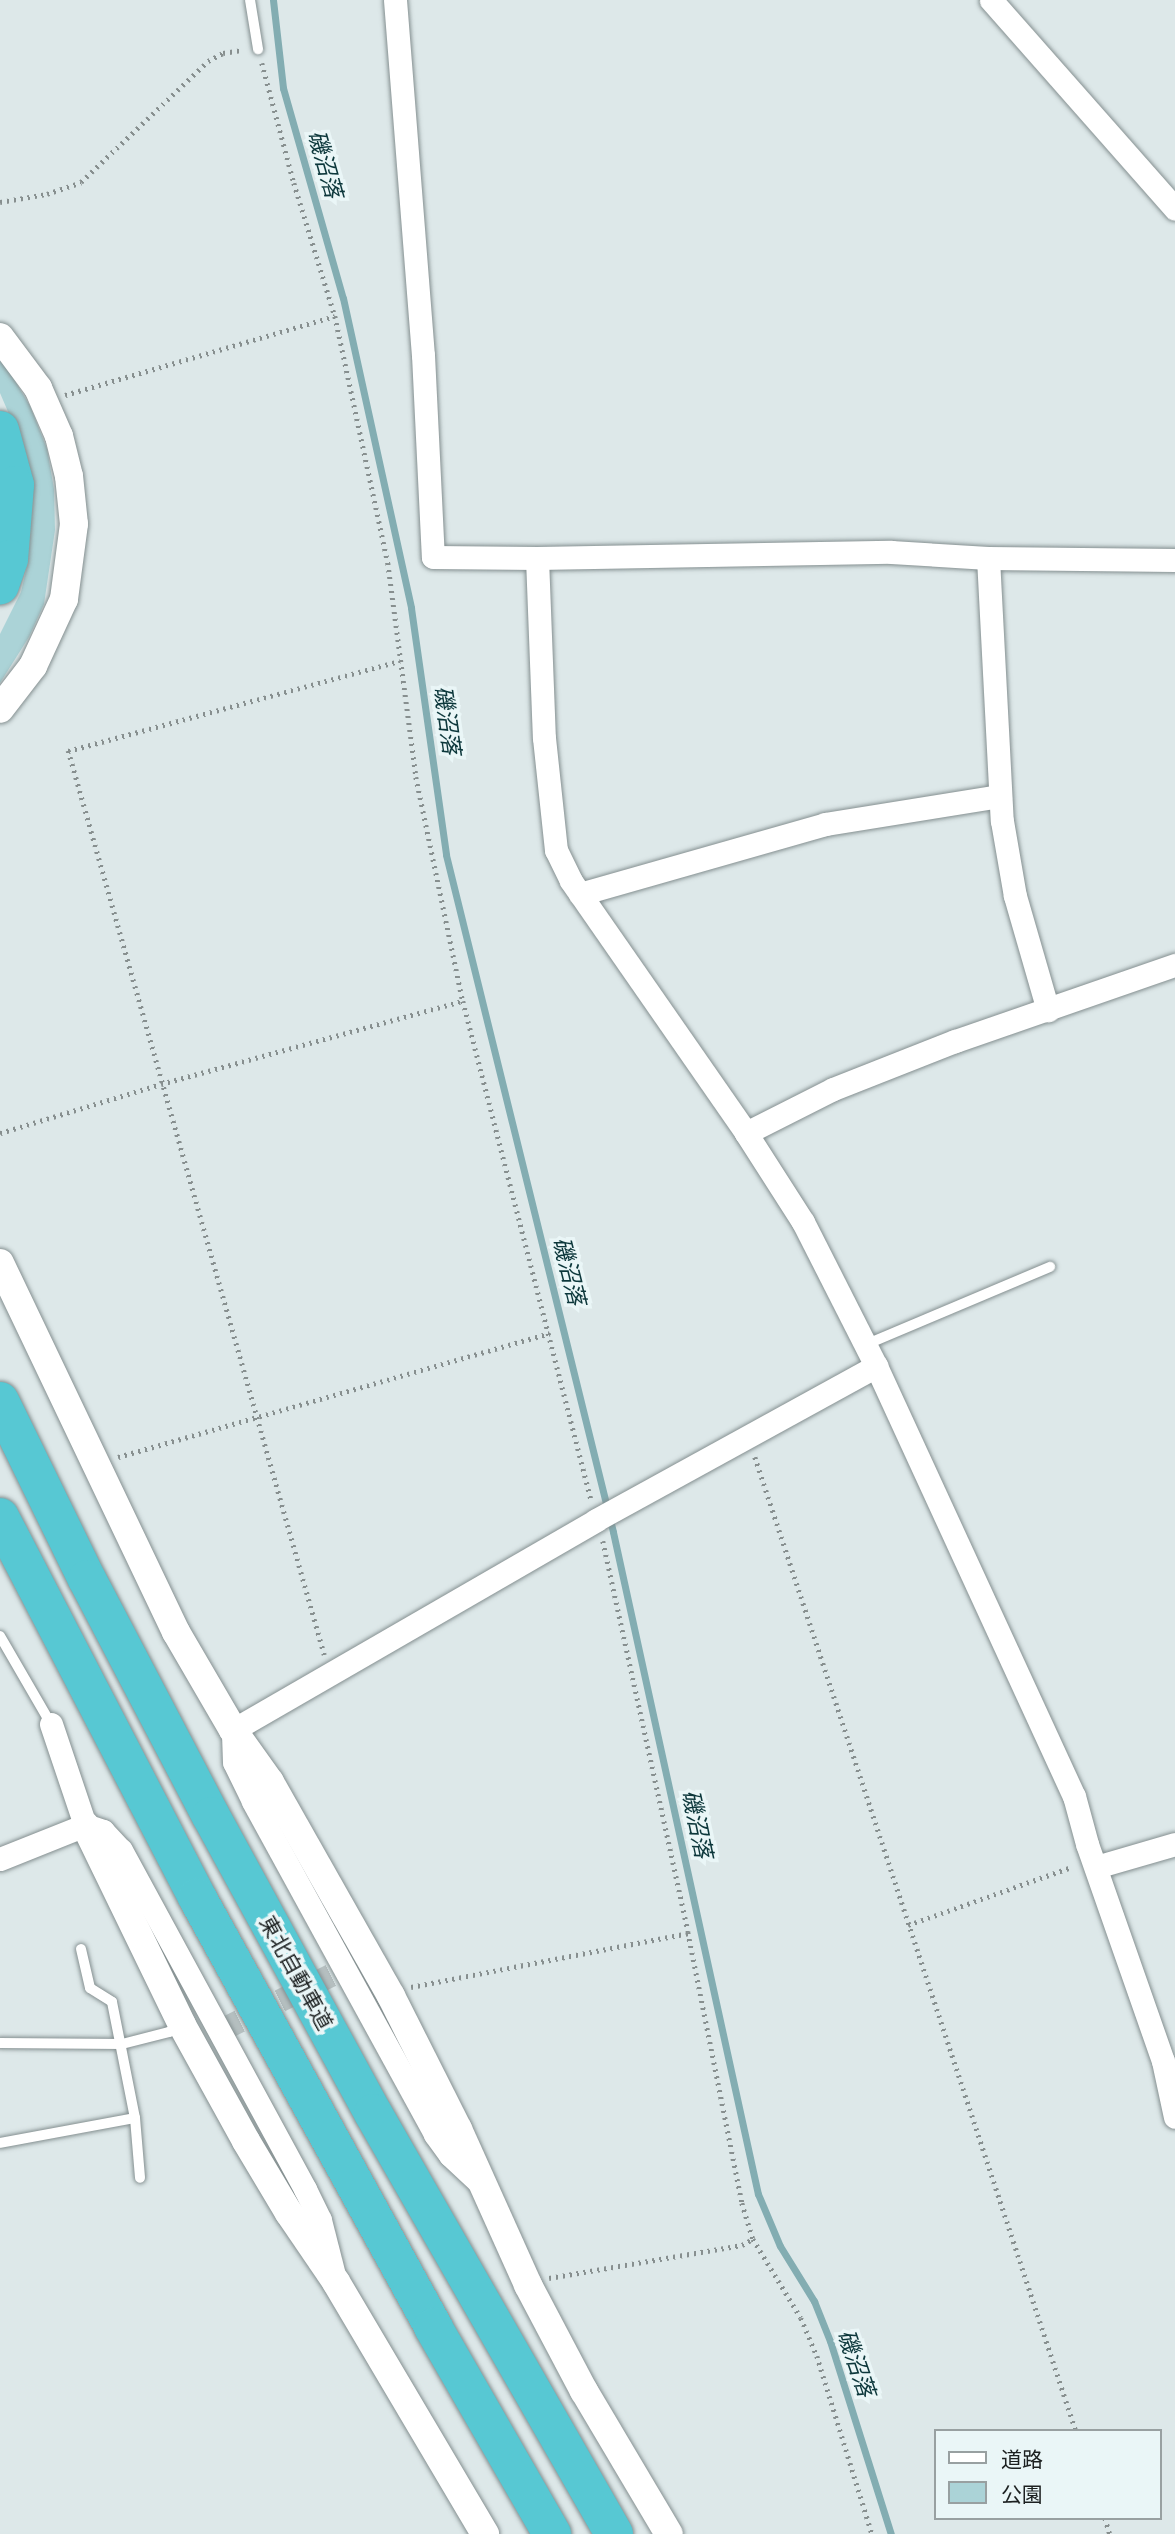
<!DOCTYPE html>
<html>
<head>
<meta charset="utf-8">
<style>
  body { margin:0 }
  #map { position:relative; width:1175px; height:2534px; overflow:hidden; background:#dde8e9; font-family:Arial,"Noto Sans JP",sans-serif }
  div>[style] { position:absolute }
  [style*='--x'] { left:calc(var(--x)*1px); top:calc(var(--y)*1px); width:calc(var(--w)*1px); rotate:calc(var(--a)*1deg) }
  .green>* { inset:0; background:#abd3d7 }
  .stream>* { height:7px; margin:-3.5px; padding:0 3.5px; transform-origin:3.5px; border-radius:3.5px; background:#83adb2 }
  .minor-tunnel>* { height:23px; margin-top:-11.5px; transform-origin:0; background:repeating-linear-gradient(90deg,#b6c0c1 0 23px,transparent 0 34px) }
  .path>* { height:4.5px; margin-top:-2.25px; transform-origin:0; background:repeating-linear-gradient(90deg,#878f8f 0 2px,transparent 0 7px) }
  .roads { filter:drop-shadow(0 0 2px #848f90) drop-shadow(0 0 2px #848f90) }
  .service>* { height:10px; margin:-5px; padding:0 5px; transform-origin:5px; border-radius:5px; background:#fff }
  .minor>* { height:23px; margin:-11.5px; padding:0 11.5px; transform-origin:11.5px; border-radius:11.5px; background:#fff }
  .tertiary>* { height:28px; margin:-14px; padding:0 14px; transform-origin:14px; border-radius:14px; background:#fff }
  .motorway>* { height:38px; margin:-19px; padding:0 19px; transform-origin:19px; border-radius:19px; background:#57c8d3 }
  span { translate:-50% -50%; white-space:nowrap; text-align:center; line-height:1.15; -webkit-text-stroke:7px #eaf6f7; paint-order:stroke }
  .street-label { font-size:21px; color:#1c2020 }
  .water-label { font-size:23px; color:#0c373b; font-style:italic }
  .legend { position:absolute; left:934px; top:2429px; width:228px; height:91px; box-sizing:border-box; background:#eaf6f7; border:2px solid #98a0a1; margin:0; padding:9px 12px; list-style:none; font-size:21px; color:#1c2020 }
  .legend li { display:flex; align-items:center; gap:14px; height:35px }
  .legend b { width:35px; border:2px solid #98a0a1 }
</style>
</head>
<body>
<div id="map">
  <div class="green">
    <div style="clip-path:polygon(0 356px,30px 406px,47px 449px,54px 489px,55px 530px,44px 604px,29px 637px,0 683px,0 634px,21px 592px,28px 562px,33px 499px,27px 456px,0 393px)"></div>
  </div>
  <div class="stream">
    <div style="--x:273;--y:0;--w:89;--a:83.5"></div>
    <div style="--x:283;--y:88;--w:218;--a:74.1"></div>
    <div style="--x:343;--y:298;--w:317;--a:77.6"></div>
    <div style="--x:411;--y:608;--w:249;--a:81.9"></div>
    <div style="--x:446;--y:855;--w:697;--a:76.14"></div>
    <div style="--x:613;--y:1532;--w:678;--a:77.65"></div>
    <div style="--x:758;--y:2194;--w:56;--a:67.1"></div>
    <div style="--x:780;--y:2246;--w:65;--a:58.3"></div>
    <div style="--x:814;--y:2301;--w:43;--a:68.2"></div>
    <div style="--x:830;--y:2341;--w:202;--a:72.5"></div>
  </div>
  <div class="minor-tunnel">
    <div style="--x:219;--y:2031;--w:141;--a:-26.6"></div>
  </div>
  <div class="path">
    <div style="--x:262;--y:63;--w:124;--a:75.1"></div>
    <div style="--x:294;--y:183;--w:139;--a:72.9"></div>
    <div style="--x:335;--y:316;--w:253;--a:77.9"></div>
    <div style="--x:388;--y:563;--w:216;--a:82.5"></div>
    <div style="--x:416;--y:777;--w:229;--a:78.2"></div>
    <div style="--x:463;--y:1001;--w:514;--a:75.59"></div>
    <div style="--x:0;--y:202;--w:48;--a:-9.7"></div>
    <div style="--x:47;--y:194;--w:36;--a:-19"></div>
    <div style="--x:81;--y:182;--w:175;--a:-43.6"></div>
    <div style="--x:208;--y:61;--w:17;--a:-28"></div>
    <div style="--x:223;--y:53;--w:20;--a:-9"></div>
    <div style="--x:65;--y:395;--w:281;--a:-16.3"></div>
    <div style="--x:0;--y:1133;--w:168;--a:-16.9"></div>
    <div style="--x:161;--y:1084;--w:313;--a:-15.4"></div>
    <div style="--x:118;--y:1457;--w:449;--a:-16"></div>
    <div style="--x:755;--y:1457;--w:1026;--a:71.76"></div>
    <div style="--x:603;--y:1541;--w:400;--a:77.7"></div>
    <div style="--x:688;--y:1932;--w:276;--a:78.7"></div>
    <div style="--x:742;--y:2203;--w:38;--a:73"></div>
    <div style="--x:753;--y:2239;--w:92;--a:58.7"></div>
    <div style="--x:801;--y:2318;--w:41;--a:67.2"></div>
    <div style="--x:817;--y:2356;--w:186;--a:72.8"></div>
    <div style="--x:324;--y:1655;--w:940;--a:-105.81"></div>
    <div style="--x:68;--y:751;--w:344;--a:-15.2"></div>
    <div style="--x:908;--y:1925;--w:174;--a:-19.5"></div>
    <div style="--x:411;--y:1987;--w:282;--a:-11"></div>
    <div style="--x:549;--y:2278;--w:196;--a:-9.7"></div>
    <div style="--x:742;--y:2245;--w:13;--a:-29"></div>
    <div style="--x:1105;--y:2518;--w:17;--a:73"></div>
  </div>
  <div class="roads">
    <div class="service">
      <div style="--x:250;--y:0;--w:50;--a:80.7"></div>
      <div style="--x:865;--y:1345;--w:201;--a:-22.9"></div>
      <div style="--x:0;--y:1636;--w:102;--a:59.9"></div>
      <div style="--x:81;--y:1949;--w:40;--a:77"></div>
      <div style="--x:90;--y:1988;--w:26;--a:32"></div>
      <div style="--x:112;--y:2002;--w:118;--a:78.8"></div>
      <div style="--x:135;--y:2118;--w:60;--a:85.2"></div>
      <div style="--x:0;--y:2043;--w:122;--a:0.5"></div>
      <div style="--x:122;--y:2044;--w:49;--a:-14.3"></div>
      <div style="--x:169;--y:2032;--w:12;--a:-31"></div>
      <div style="--x:0;--y:2143;--w:137;--a:-10.5"></div>
    </div>
    <div class="minor">
      <div style="--x:395;--y:0;--w:356;--a:85.5"></div>
      <div style="--x:423;--y:355;--w:202;--a:87.2"></div>
      <div style="--x:433;--y:557;--w:104;--a:0.6"></div>
      <div style="--x:537;--y:558;--w:354;--a:-1"></div>
      <div style="--x:891;--y:552;--w:97;--a:3.5"></div>
      <div style="--x:988;--y:558;--w:187;--a:0.6"></div>
      <div style="--x:991;--y:0;--w:278;--a:48.6"></div>
      <div style="--x:537;--y:558;--w:180;--a:87.8"></div>
      <div style="--x:544;--y:738;--w:113;--a:83.9"></div>
      <div style="--x:556;--y:850;--w:34;--a:64"></div>
      <div style="--x:571;--y:881;--w:307;--a:55.2"></div>
      <div style="--x:746;--y:1133;--w:106;--a:57.4"></div>
      <div style="--x:803;--y:1222;--w:161;--a:63.1"></div>
      <div style="--x:876;--y:1366;--w:473;--a:65.3"></div>
      <div style="--x:1074;--y:1796;--w:50;--a:74.8"></div>
      <div style="--x:1087;--y:1844;--w:230;--a:70.7"></div>
      <div style="--x:1163;--y:2061;--w:57;--a:77.9"></div>
      <div style="--x:988;--y:558;--w:263;--a:87"></div>
      <div style="--x:1002;--y:821;--w:76;--a:80.2"></div>
      <div style="--x:1015;--y:896;--w:119;--a:73.9"></div>
      <div style="--x:580;--y:894;--w:255;--a:-15.9"></div>
      <div style="--x:825;--y:824;--w:177;--a:-9.1"></div>
      <div style="--x:746;--y:1133;--w:97;--a:-26.8"></div>
      <div style="--x:833;--y:1089;--w:131;--a:-21.5"></div>
      <div style="--x:955;--y:1041;--w:233;--a:-19.1"></div>
      <div style="--x:51;--y:1724;--w:107;--a:71.4"></div>
      <div style="--x:0;--y:1859;--w:92;--a:-21.8"></div>
      <div style="--x:85;--y:1825;--w:19;--a:18"></div>
      <div style="--x:103;--y:1831;--w:26;--a:47"></div>
      <div style="--x:121;--y:1850;--w:386;--a:61.5"></div>
      <div style="--x:305;--y:2189;--w:34;--a:64"></div>
      <div style="--x:320;--y:2220;--w:53;--a:75.7"></div>
      <div style="--x:1096;--y:1867;--w:82;--a:-16.2"></div>
      <div style="--x:480;--y:2183;--w:41;--a:-137"></div>
      <div style="--x:450;--y:2155;--w:26;--a:-126"></div>
      <div style="--x:435;--y:2134;--w:379;--a:-118.7"></div>
      <div style="--x:253;--y:1801;--w:43;--a:-116"></div>
      <div style="--x:234;--y:1762;--w:32;--a:-92"></div>
      <div style="--x:233;--y:1730;--w:419;--a:-30"></div>
      <div style="--x:596;--y:1520;--w:320;--a:-28.8"></div>
    </div>
    <div class="tertiary">
      <div style="--x:0;--y:337;--w:64;--a:53.3"></div>
      <div style="--x:38;--y:388;--w:52;--a:66.4"></div>
      <div style="--x:59;--y:436;--w:41;--a:76"></div>
      <div style="--x:69;--y:476;--w:48;--a:84.1"></div>
      <div style="--x:74;--y:524;--w:76;--a:97.6"></div>
      <div style="--x:64;--y:599;--w:74;--a:114.8"></div>
      <div style="--x:33;--y:666;--w:54;--a:127.5"></div>
      <div style="--x:0;--y:1263;--w:409;--a:64.5"></div>
      <div style="--x:176;--y:1632;--w:113;--a:59.8"></div>
      <div style="--x:233;--y:1730;--w:64;--a:54.6"></div>
      <div style="--x:270;--y:1782;--w:246;--a:60.5"></div>
      <div style="--x:391;--y:1996;--w:149;--a:63.3"></div>
      <div style="--x:458;--y:2129;--w:171;--a:65.8"></div>
      <div style="--x:528;--y:2285;--w:120;--a:62.2"></div>
      <div style="--x:584;--y:2391;--w:166;--a:59.3"></div>
      <div style="--x:85;--y:1825;--w:222;--a:64.1"></div>
      <div style="--x:182;--y:2025;--w:132;--a:61.1"></div>
      <div style="--x:246;--y:2141;--w:84;--a:59.2"></div>
      <div style="--x:289;--y:2213;--w:83;--a:55.7"></div>
      <div style="--x:336;--y:2282;--w:293;--a:59.4"></div>
    </div>
    <div class="motorway">
      <div style="--x:0;--y:430;--w:57;--a:74.7"></div>
      <div style="--x:15;--y:485;--w:74;--a:94.6"></div>
      <div style="--x:9;--y:559;--w:28;--a:109"></div>
      <div style="--x:0;--y:1401;--w:198;--a:64"></div>
      <div style="--x:87;--y:1579;--w:267;--a:62.4"></div>
      <div style="--x:211;--y:1816;--w:338;--a:61.4"></div>
      <div style="--x:373;--y:2113;--w:485;--a:60.2"></div>
      <div style="--x:0;--y:1517;--w:428;--a:62.6"></div>
      <div style="--x:197;--y:1897;--w:491;--a:61.2"></div>
      <div style="--x:433;--y:2327;--w:239;--a:60.1"></div>
    </div>
  </div>
  <div class="street-label">
    <span style="left:296px;top:1973px;rotate:61deg">東北自動車道</span>
  </div>
  <div class="water-label">
    <span style="left:325px;top:164px;rotate:74deg">磯沼落</span>
    <span style="left:447px;top:720px;rotate:82deg">磯沼落</span>
    <span style="left:569px;top:1271px;rotate:76deg">磯沼落</span>
    <span style="left:697px;top:1824px;rotate:78deg">磯沼落</span>
    <span style="left:856px;top:2363px;rotate:71deg">磯沼落</span>
  </div>
  <ul class="legend">
  <li><b style="height:9px;background:#fff"></b>道路</li>
  <li><b style="height:19px;background:#abd3d7"></b>公園</li>
  </ul>
</div>
</body>
</html>
